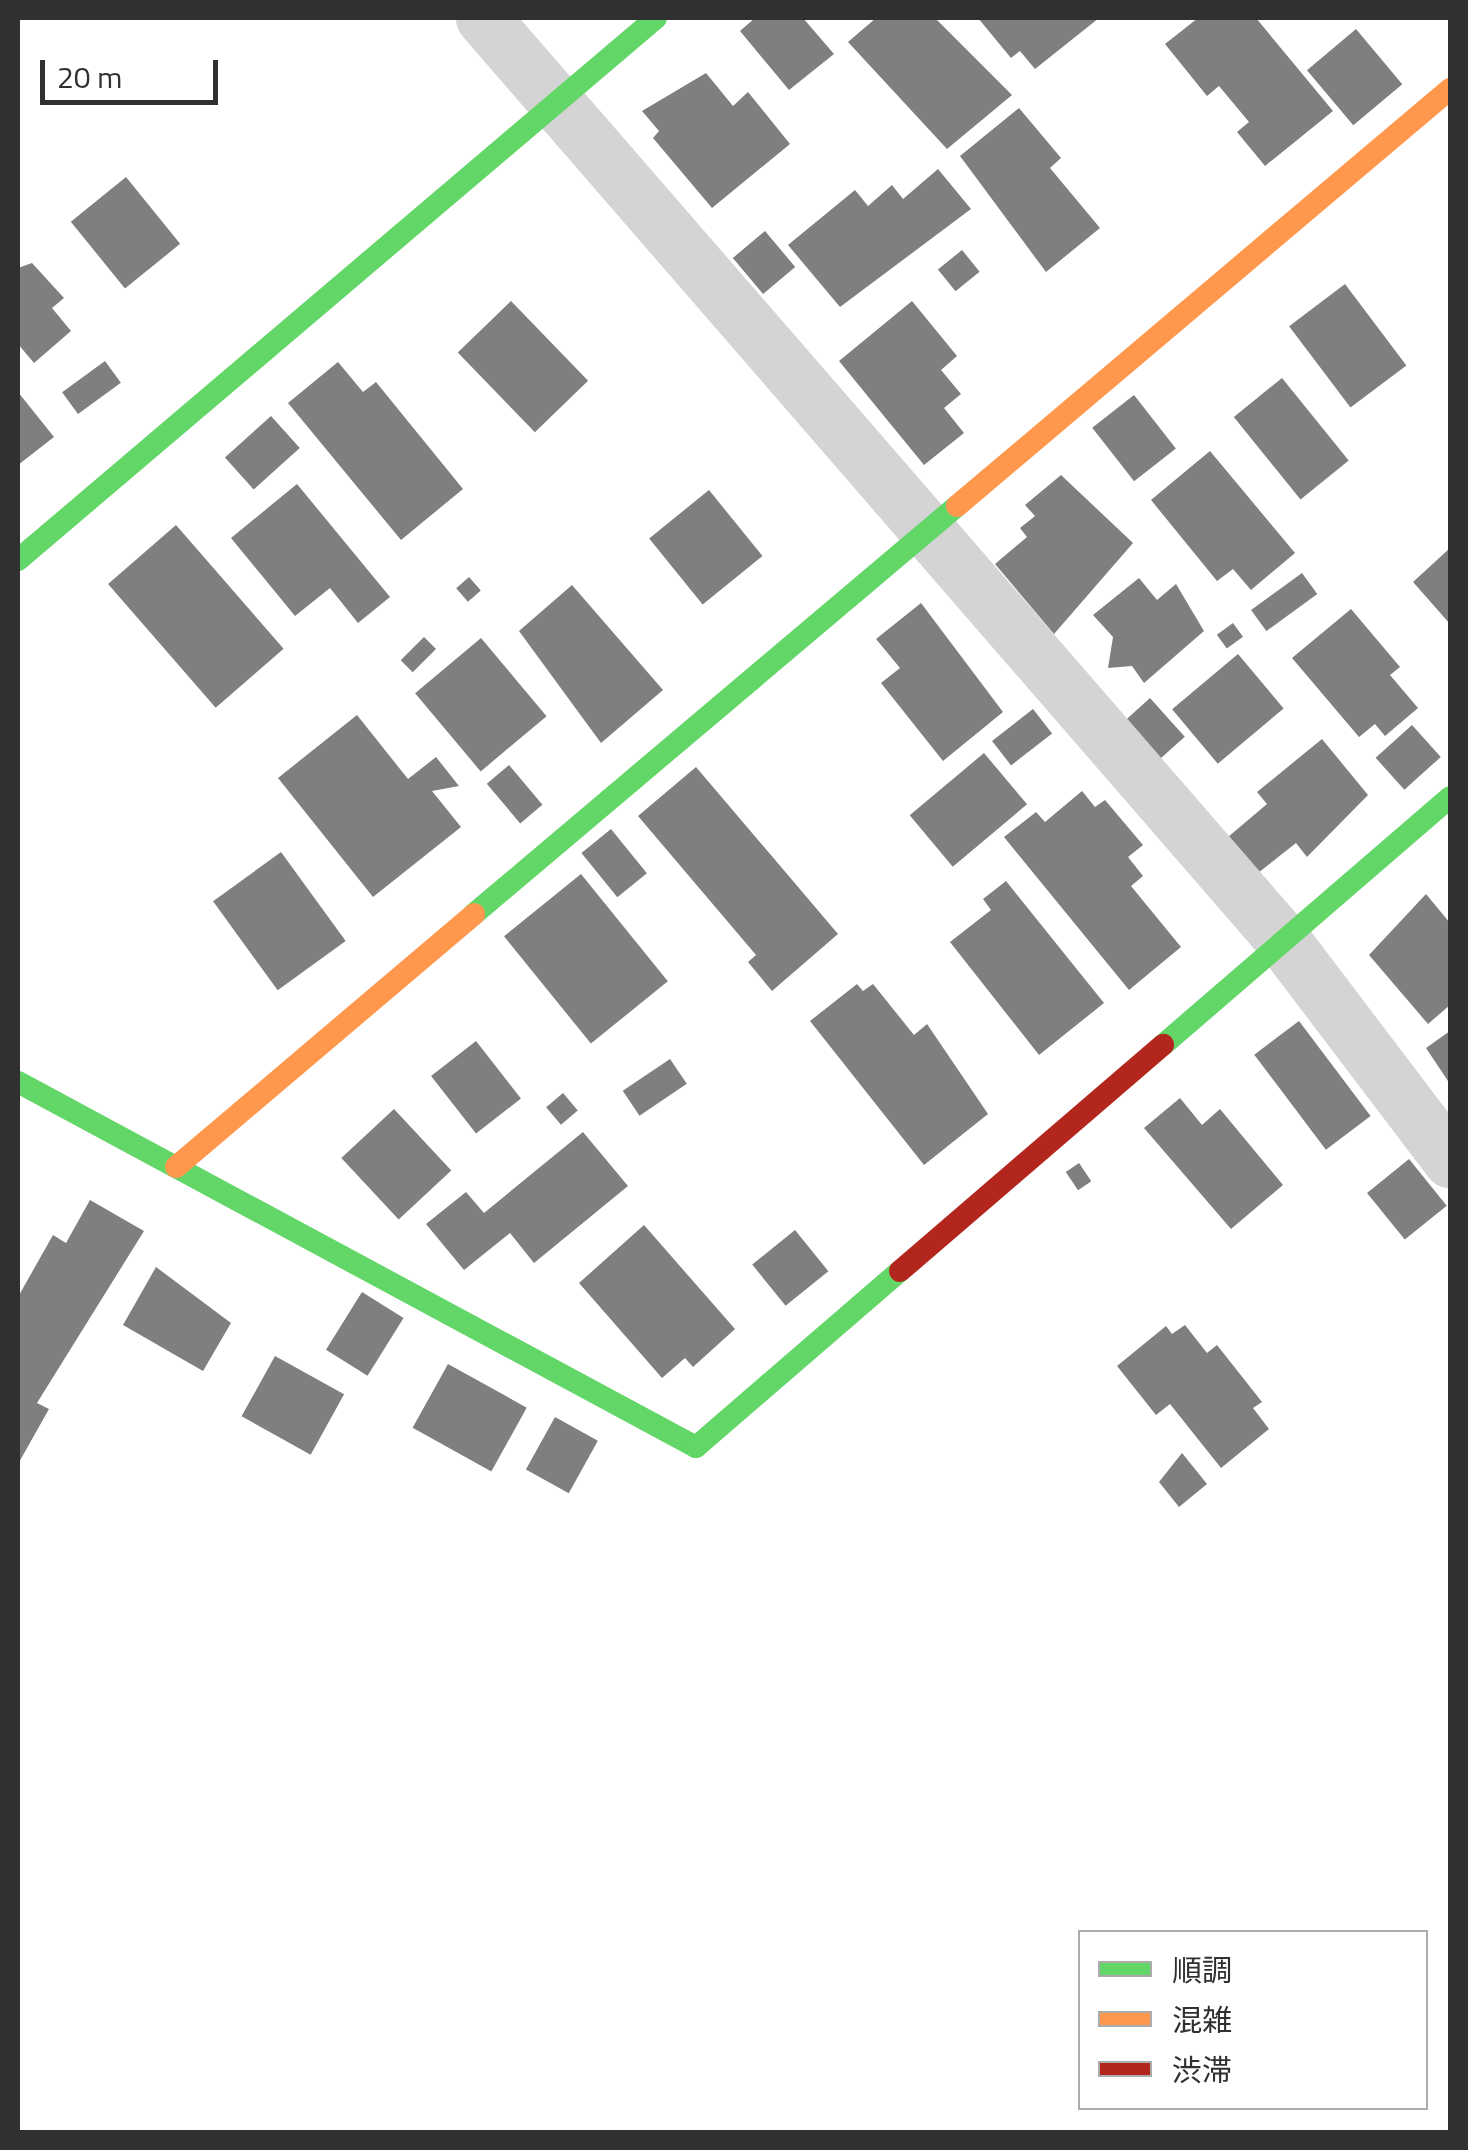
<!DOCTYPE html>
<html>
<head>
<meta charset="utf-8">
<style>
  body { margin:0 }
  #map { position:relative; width:1468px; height:2150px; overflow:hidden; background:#fff; font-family:"Titillium Web","Noto Sans JP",sans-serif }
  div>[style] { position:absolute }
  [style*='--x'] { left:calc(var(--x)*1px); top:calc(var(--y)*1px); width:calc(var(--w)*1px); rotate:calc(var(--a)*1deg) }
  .building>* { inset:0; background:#7f7f7f; transform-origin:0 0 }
  .street>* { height:55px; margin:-27.5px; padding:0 27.5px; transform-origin:27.5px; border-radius:27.5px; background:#d4d4d4 }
  .fast>* { height:22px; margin:-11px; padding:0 11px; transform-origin:11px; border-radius:11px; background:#63d668 }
  .slow>* { height:22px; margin:-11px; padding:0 11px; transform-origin:11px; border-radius:11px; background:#ff974d }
  .jam>* { height:22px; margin:-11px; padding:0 11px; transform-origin:11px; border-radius:11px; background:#b3261e }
  span { translate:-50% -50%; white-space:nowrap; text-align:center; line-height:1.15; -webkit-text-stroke:10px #fff; paint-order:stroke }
  .frame { position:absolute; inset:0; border:20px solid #303030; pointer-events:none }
  .legend { position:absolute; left:1078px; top:1930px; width:350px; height:180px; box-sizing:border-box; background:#fff; border:2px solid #acacac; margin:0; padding:12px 18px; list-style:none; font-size:30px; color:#303030 }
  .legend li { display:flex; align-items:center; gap:20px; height:50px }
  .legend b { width:50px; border:2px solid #acacac }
  .scale { position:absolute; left:40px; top:60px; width:178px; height:45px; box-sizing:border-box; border:5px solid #303030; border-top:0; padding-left:12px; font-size:30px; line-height:35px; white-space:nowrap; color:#303030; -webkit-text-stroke:8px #fff; paint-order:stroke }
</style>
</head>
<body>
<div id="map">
  <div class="building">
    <div style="clip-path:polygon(755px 18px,803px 18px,834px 54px,789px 90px,740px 31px)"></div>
    <div style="clip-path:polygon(876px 18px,935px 18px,1012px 95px,947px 149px,848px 42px)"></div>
    <div style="clip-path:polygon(978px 18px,1099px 18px,1035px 69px,1020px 51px,1011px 58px)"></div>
    <div style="clip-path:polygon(1198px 18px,1256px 18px,1333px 111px,1265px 166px,1237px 132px,1249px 122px,1219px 86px,1207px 96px,1165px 44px)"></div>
    <div style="left:1356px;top:29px;width:72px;height:64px;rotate:50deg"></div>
    <div style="clip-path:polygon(706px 73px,733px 106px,748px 92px,790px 144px,712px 208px,653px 138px,659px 131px,642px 111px)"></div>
    <div style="clip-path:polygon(1019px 108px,1061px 158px,1050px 168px,1100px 228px,1046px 272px,960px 156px)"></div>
    <div style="clip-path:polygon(938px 169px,971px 209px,840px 307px,788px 245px,855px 190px,868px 206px,892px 185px,903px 199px)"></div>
    <div style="left:126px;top:177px;width:86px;height:71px;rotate:51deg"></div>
    <div style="left:765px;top:231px;width:47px;height:42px;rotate:50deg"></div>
    <div style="left:962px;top:250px;width:28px;height:31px;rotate:51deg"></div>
    <div style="clip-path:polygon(32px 263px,64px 298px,52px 308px,71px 331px,34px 363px,18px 344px,18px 268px)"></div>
    <div style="left:1345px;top:284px;width:102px;height:70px;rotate:53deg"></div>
    <div style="left:511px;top:301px;width:111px;height:74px;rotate:46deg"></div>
    <div style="clip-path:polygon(912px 301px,957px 356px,941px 370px,961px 394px,944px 408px,964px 433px,924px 465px,839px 361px)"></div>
    <div style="left:105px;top:361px;width:27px;height:53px;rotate:54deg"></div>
    <div style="clip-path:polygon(338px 362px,363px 392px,376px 382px,463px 489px,401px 540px,288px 403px)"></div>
    <div style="left:1282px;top:378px;width:106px;height:62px;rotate:51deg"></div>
    <div style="clip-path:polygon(18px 392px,54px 437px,18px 465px)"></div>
    <div style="left:1134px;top:395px;width:68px;height:53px;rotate:52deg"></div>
    <div style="left:271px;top:416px;width:43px;height:62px;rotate:48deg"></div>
    <div style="clip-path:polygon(1210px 451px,1295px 553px,1251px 590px,1233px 569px,1217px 581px,1151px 500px)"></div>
    <div style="clip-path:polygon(1061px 475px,1133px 543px,1054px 634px,995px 564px,1027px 537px,1020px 528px,1035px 516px,1025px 505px)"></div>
    <div style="clip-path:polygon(297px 484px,390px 597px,358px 623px,330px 588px,295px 616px,231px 538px)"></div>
    <div style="left:709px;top:490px;width:85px;height:77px;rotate:51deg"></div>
    <div style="left:176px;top:525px;width:164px;height:90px;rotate:49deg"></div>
    <div style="clip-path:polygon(1450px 548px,1450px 624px,1413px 582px)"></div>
    <div style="left:1302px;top:573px;width:26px;height:63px;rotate:54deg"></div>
    <div style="left:469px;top:577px;width:18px;height:17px;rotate:49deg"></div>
    <div style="clip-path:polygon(1139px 578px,1157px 600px,1176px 584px,1204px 631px,1144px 683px,1132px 666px,1108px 668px,1113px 637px,1093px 615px)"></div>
    <div style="clip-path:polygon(572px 585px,663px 690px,601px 743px,519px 631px)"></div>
    <div style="clip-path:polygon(921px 603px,1003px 712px,943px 761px,881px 683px,900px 668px,876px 639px)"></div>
    <div style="clip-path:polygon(1351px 609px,1400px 667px,1390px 675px,1418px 708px,1385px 736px,1375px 724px,1359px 737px,1292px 658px)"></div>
    <div style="left:1233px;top:623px;width:17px;height:20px;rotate:54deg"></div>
    <div style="left:424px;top:637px;width:17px;height:33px;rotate:45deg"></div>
    <div style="left:481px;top:638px;width:102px;height:86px;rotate:50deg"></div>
    <div style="left:1238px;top:654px;width:71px;height:86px;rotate:50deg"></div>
    <div style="left:1150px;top:698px;width:52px;height:35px;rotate:48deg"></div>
    <div style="left:1033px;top:709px;width:31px;height:52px;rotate:52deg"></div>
    <div style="clip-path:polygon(357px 715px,408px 779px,436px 757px,459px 786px,432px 791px,461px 827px,373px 897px,278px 778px)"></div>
    <div style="left:1412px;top:725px;width:43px;height:49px;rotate:48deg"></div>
    <div style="clip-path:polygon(1322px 739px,1368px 795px,1307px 857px,1296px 843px,1258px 873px,1228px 837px,1267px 804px,1257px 792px)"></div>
    <div style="left:984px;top:753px;width:67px;height:97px;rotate:50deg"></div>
    <div style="left:509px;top:765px;width:52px;height:29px;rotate:50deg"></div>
    <div style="clip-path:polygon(696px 767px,838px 934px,772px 991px,748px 962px,756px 955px,638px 816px)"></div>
    <div style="clip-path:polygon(1082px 791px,1095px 807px,1105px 800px,1143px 845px,1128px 857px,1143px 876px,1131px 886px,1181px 947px,1129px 990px,1004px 837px,1036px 812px,1045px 822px)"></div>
    <div style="left:611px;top:829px;width:57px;height:38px;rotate:51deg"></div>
    <div style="left:281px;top:852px;width:110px;height:84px;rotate:54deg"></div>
    <div style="left:581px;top:874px;width:138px;height:99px;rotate:51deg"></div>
    <div style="clip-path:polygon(1006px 881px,1104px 1003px,1039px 1055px,950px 942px,991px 910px,983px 899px)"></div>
    <div style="clip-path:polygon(1426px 894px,1450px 923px,1450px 1005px,1428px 1024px,1369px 955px)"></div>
    <div style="clip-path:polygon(857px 984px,863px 991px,873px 984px,914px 1035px,927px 1024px,988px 1114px,924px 1165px,810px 1021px)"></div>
    <div style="left:1299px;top:1021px;width:119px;height:56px;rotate:53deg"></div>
    <div style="clip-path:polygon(1450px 1031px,1450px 1084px,1426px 1048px)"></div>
    <div style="left:476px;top:1041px;width:73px;height:57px;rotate:52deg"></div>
    <div style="left:670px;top:1059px;width:30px;height:57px;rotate:56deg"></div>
    <div style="left:563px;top:1093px;width:23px;height:22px;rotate:50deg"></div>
    <div style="clip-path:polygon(1180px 1098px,1202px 1125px,1220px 1109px,1283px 1185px,1231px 1229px,1144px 1128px)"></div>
    <div style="left:394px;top:1109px;width:84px;height:72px;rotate:47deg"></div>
    <div style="clip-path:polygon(583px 1132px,628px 1186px,534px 1263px,510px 1233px,464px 1270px,426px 1224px,466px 1192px,484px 1213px)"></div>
    <div style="left:1409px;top:1159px;width:60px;height:54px;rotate:51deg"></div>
    <div style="left:1079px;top:1163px;width:22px;height:16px;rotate:56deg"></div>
    <div style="clip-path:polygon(90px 1200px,144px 1231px,37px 1403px,49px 1409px,18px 1464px,18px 1297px,53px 1235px,66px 1243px)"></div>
    <div style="clip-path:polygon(644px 1225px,735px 1329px,693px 1367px,685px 1358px,662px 1378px,579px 1283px)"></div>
    <div style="left:795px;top:1230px;width:53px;height:55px;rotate:51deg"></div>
    <div style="clip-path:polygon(156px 1267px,231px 1323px,203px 1371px,123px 1325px)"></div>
    <div style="left:362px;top:1292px;width:49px;height:68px;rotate:32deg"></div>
    <div style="clip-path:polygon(1185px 1325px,1207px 1353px,1217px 1345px,1262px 1402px,1253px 1408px,1269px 1429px,1221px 1468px,1170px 1404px,1156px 1415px,1117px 1366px,1166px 1326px,1172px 1334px)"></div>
    <div style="left:275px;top:1356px;width:79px;height:69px;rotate:29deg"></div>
    <div style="left:448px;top:1364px;width:90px;height:73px;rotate:29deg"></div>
    <div style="left:555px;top:1417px;width:49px;height:60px;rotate:29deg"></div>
    <div style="clip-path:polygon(1182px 1453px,1207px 1484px,1179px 1507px,1159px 1482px)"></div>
  </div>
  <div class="street">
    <div style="--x:483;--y:18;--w:1219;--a:49.06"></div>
    <div style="--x:1282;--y:939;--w:278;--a:52.8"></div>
  </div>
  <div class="fast">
    <div style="--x:18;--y:560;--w:837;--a:-40.35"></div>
    <div style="--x:474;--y:914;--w:632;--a:-40.19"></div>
    <div style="--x:1163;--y:1045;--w:379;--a:-40.8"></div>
    <div style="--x:18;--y:1082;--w:770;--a:28.3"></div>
    <div style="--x:696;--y:1447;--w:269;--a:-40.8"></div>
  </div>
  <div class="slow">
    <div style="--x:957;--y:506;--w:646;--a:-40.23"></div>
    <div style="--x:176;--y:1167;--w:391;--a:-40.3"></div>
  </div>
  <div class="jam">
    <div style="--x:900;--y:1271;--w:347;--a:-40.7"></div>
  </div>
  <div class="frame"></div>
  <ul class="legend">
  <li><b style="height:12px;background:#63d668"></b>順調</li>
  <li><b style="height:12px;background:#ff974d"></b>混雑</li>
  <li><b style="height:12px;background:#b3261e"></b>渋滞</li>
  </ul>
  <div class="scale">20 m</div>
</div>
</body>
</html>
